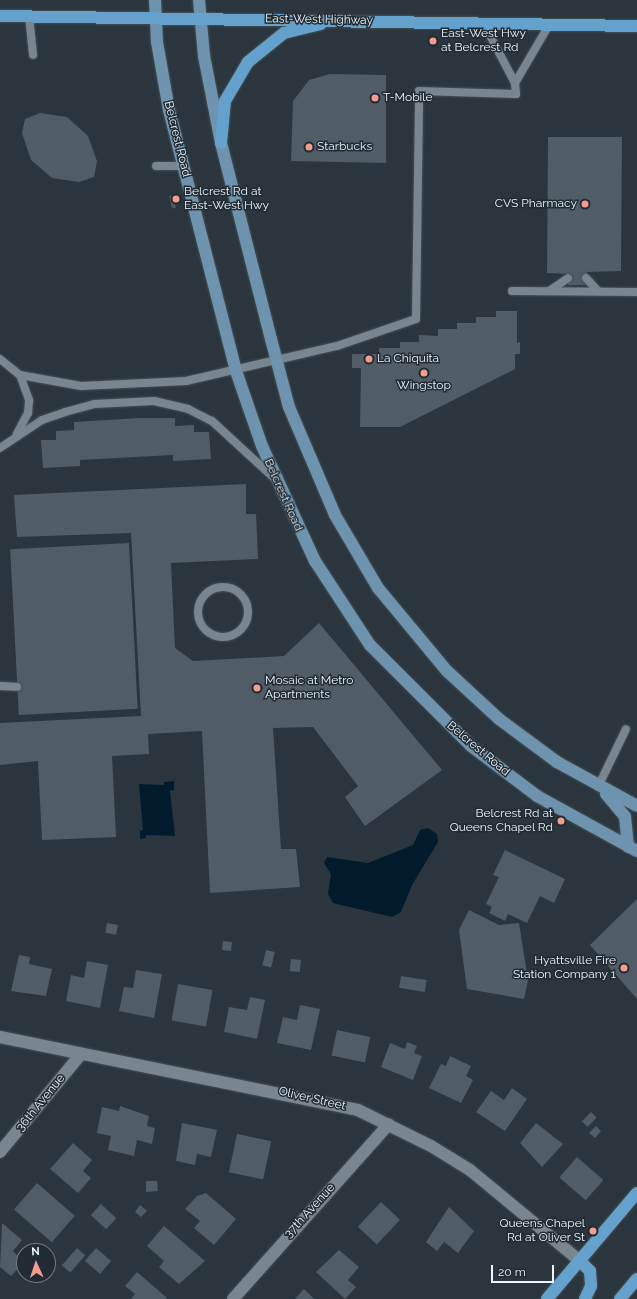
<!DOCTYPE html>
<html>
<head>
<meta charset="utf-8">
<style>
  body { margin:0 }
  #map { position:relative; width:637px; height:1299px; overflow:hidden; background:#2a353d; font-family:Raleway,sans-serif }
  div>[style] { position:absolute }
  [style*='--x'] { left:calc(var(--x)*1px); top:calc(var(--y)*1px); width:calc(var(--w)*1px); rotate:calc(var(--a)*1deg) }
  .water>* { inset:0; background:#021b2c }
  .building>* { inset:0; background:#515d66; transform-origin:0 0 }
  .roads { filter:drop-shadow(0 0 1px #475057) drop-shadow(0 0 1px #475057) }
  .lane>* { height:8px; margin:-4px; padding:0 4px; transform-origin:4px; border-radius:4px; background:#79858f }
  .lane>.ring { margin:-4px; padding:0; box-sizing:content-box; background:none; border:8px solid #79858f; border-radius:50% }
  .street>* { height:12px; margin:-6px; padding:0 6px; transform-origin:6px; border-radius:6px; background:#79858f }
  .secondary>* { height:12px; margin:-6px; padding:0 6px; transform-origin:6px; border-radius:6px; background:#6e93ae }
  .primary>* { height:12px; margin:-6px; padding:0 6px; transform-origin:6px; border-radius:6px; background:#64a1cc }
  .dots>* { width:11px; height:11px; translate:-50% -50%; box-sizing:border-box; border:2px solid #202b33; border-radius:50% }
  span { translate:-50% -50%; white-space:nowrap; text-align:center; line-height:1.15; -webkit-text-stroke:3px #202b33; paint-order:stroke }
  .street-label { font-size:12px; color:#eef5fa }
  .poi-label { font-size:12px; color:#eef5fa }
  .left { translate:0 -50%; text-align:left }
  .right { translate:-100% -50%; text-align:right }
  .north { position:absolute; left:16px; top:1243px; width:40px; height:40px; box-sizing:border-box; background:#202b33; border:1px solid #727c83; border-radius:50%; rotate:357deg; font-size:11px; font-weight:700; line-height:16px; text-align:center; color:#eef5fa }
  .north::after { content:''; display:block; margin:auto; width:14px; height:18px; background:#f49d8d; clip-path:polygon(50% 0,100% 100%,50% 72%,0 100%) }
  .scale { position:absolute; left:491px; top:1265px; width:63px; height:18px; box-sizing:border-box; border:2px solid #eef5fa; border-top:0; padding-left:5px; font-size:12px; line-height:14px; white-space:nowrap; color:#eef5fa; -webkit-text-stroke:3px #202b33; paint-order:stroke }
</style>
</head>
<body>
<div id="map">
  <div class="water">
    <div style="clip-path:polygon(174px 781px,174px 790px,170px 791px,175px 836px,146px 835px,146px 838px,140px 839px,140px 831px,143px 830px,139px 784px,164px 785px,164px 782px)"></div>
    <div style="clip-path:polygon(428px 828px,437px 834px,438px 842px,412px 885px,401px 912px,392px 917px,333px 903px,328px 894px,331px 874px,324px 863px,327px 857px,368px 863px,413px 845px,420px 830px)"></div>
  </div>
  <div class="building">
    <div style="clip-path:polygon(330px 74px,386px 75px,386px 163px,291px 161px,293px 101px,309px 80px)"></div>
    <div style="clip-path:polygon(40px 113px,67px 117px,88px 136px,97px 161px,94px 177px,79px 182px,52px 178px,31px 160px,22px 133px,25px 119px)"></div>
    <div style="clip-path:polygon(548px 137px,622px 137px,621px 271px,587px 272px,586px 285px,568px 285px,568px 274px,547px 273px)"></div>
    <div style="left:173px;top:195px;width:13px;height:4px;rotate:77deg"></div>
    <div style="clip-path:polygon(496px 311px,517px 311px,517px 343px,520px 342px,520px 354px,515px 354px,515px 369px,400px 427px,360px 427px,361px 368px,352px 368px,352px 354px,379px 354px,379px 348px,400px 348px,400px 342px,419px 342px,419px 335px,438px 336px,438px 329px,457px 329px,457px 323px,476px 323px,476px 317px,496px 317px)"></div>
    <div style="clip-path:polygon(140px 418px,175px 418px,175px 426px,194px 425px,194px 432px,209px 432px,211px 459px,173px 461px,173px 455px,80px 460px,80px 466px,43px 468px,41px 440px,56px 440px,56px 431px,74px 430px,74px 422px)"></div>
    <div style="clip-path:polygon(246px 484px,246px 514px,256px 514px,258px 559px,171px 563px,175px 648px,193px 661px,284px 656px,319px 623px,442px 770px,365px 826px,345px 797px,358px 786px,313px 727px,273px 728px,281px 849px,296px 849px,300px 887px,210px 893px,202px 731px,148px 734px,149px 754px,112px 756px,116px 837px,42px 840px,38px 761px,0 765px,0 723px,141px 716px,131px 533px,17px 537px,14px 495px)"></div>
    <div style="left:129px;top:543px;width:166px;height:119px;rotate:87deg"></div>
    <div style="clip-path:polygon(505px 850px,565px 879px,554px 903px,540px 896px,527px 923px,508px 914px,505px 921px,489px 913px,492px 907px,486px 904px,499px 877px,493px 875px)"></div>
    <div style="clip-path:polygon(637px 899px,637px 999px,590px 945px)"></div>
    <div style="clip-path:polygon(469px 910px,499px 925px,519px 923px,528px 980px,524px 999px,467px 989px,459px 930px)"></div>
    <div style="left:107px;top:923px;width:11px;height:10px;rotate:10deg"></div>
    <div style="left:223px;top:941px;width:9px;height:9px;rotate:6deg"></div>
    <div style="left:266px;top:950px;width:9px;height:16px;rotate:13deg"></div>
    <div style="clip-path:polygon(19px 955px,30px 957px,29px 964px,52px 969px,46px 996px,11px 991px)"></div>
    <div style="left:291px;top:959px;width:10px;height:12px;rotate:6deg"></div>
    <div style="clip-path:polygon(87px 961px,108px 965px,100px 1008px,66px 1001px,71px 975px,84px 978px)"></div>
    <div style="clip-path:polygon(136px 970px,162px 974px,154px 1018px,119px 1011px,124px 987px,133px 988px)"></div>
    <div style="left:401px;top:976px;width:26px;height:12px;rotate:9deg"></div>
    <div style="left:178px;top:984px;width:35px;height:37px;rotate:10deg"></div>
    <div style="clip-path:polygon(250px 997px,265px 1000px,257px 1039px,224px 1032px,229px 1007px,247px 1010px)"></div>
    <div style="clip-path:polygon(300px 1005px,320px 1009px,311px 1050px,277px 1043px,283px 1017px,297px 1020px)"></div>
    <div style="left:337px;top:1030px;width:34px;height:26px;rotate:12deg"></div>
    <div style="clip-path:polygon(407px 1042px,417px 1046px,414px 1053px,422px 1056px,413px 1080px,381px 1067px,390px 1043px,405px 1049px)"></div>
    <div style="clip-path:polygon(450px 1056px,471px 1066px,466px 1076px,473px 1080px,461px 1103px,429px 1088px,441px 1064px,446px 1066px)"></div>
    <div style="clip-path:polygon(512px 1088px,527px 1099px,505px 1131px,476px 1112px,491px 1091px,504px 1100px)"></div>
    <div style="clip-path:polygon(120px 1106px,149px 1116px,147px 1126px,155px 1128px,152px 1144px,137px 1140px,134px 1156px,108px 1150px,111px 1136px,97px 1133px,102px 1107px,119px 1111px)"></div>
    <div style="left:591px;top:1112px;width:8px;height:13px;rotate:45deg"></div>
    <div style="clip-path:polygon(182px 1123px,217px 1130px,211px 1157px,197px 1154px,195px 1165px,176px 1161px)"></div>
    <div style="clip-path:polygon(536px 1123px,563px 1144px,542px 1167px,520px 1143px)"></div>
    <div style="clip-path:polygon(596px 1126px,601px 1131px,595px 1138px,589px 1133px)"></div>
    <div style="left:237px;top:1134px;width:35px;height:39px;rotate:12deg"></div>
    <div style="clip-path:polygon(73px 1143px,92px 1160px,83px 1171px,91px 1178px,78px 1193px,50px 1169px)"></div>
    <div style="left:577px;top:1157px;width:35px;height:27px;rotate:41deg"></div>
    <div style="clip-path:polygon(146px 1181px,157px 1181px,158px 1191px,146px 1192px)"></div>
    <div style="left:37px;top:1183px;width:50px;height:35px;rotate:41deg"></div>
    <div style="clip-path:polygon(206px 1193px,236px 1219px,214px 1245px,194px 1228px,200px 1221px,185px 1209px,197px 1196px)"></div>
    <div style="left:381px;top:1202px;width:26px;height:34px;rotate:43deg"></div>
    <div style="left:101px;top:1204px;width:21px;height:15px;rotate:43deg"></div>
    <div style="clip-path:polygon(140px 1205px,147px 1211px,141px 1217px,135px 1212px)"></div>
    <div style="clip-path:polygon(449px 1207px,474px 1231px,458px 1253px,444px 1242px,437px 1251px,426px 1242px)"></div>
    <div style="clip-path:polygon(2px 1223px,22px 1240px,13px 1251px,24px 1262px,11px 1276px,0 1267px)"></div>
    <div style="clip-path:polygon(164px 1226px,205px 1261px,179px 1284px,159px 1267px,164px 1261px,147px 1246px)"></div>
    <div style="left:77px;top:1248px;width:11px;height:23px;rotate:41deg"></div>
    <div style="left:96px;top:1248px;width:20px;height:17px;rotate:41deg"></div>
    <div style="clip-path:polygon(339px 1250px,359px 1267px,348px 1280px,356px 1287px,345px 1299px,316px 1272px)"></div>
    <div style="clip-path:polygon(137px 1272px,167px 1298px,166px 1299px,131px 1299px,135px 1294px,125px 1286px)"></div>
    <div style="clip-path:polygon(304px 1289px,314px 1299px,295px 1299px)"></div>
  </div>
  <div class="roads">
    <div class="lane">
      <div style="--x:29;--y:16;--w:39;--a:84"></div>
      <div style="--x:484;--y:24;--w:67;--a:62.3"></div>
      <div style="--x:515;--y:83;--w:67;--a:-59.6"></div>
      <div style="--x:156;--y:166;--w:28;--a:0"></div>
      <div style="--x:586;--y:278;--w:18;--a:47"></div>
      <div style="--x:512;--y:291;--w:125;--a:0.5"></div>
      <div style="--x:549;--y:291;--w:23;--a:-34"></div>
      <div style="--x:0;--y:359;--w:26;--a:39"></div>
      <div style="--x:20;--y:375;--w:27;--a:70"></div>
      <div style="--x:29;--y:400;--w:13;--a:94"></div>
      <div style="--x:28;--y:413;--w:24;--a:118"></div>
      <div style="--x:20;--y:375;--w:62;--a:10.2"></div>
      <div style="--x:81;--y:386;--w:105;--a:-2.7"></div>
      <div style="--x:186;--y:381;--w:155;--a:-13.1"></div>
      <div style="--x:337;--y:346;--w:83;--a:-18.9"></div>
      <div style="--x:416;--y:319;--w:228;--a:-89.2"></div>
      <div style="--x:419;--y:91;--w:97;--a:1.8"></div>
      <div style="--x:516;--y:94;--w:11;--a:-95"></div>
      <div style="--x:0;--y:448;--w:50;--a:-33.7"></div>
      <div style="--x:42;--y:420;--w:24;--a:-19"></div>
      <div style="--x:65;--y:412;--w:31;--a:-15"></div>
      <div style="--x:95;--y:404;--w:59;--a:-2.9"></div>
      <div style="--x:154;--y:401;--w:35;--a:13"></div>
      <div style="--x:188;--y:409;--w:27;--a:27"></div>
      <div style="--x:212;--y:421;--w:83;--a:42.6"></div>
      <div class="ring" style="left:198px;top:587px;width:42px;height:42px"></div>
      <div style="--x:0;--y:686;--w:17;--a:3"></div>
      <div style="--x:598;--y:787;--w:64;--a:-64.2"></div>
    </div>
    <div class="street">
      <div style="--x:0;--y:1037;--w:365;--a:11.5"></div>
      <div style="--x:358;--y:1110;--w:81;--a:26.3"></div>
      <div style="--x:431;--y:1146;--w:46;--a:31.6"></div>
      <div style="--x:470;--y:1170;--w:143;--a:39.6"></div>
      <div style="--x:0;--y:1152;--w:127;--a:-50.4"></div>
      <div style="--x:233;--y:1299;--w:234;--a:-48.3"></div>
    </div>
    <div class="secondary">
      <div style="--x:155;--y:0;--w:42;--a:87.3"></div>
      <div style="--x:157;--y:42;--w:69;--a:80"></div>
      <div style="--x:169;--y:110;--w:269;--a:75.6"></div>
      <div style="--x:236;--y:371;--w:79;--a:70.9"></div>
      <div style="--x:262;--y:446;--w:127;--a:65.3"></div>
      <div style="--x:315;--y:561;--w:100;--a:56.8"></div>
      <div style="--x:370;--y:645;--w:143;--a:45"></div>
      <div style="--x:471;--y:746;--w:83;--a:37.1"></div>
      <div style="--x:537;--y:796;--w:114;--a:28.8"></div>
      <div style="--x:199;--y:0;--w:56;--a:84.9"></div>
      <div style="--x:204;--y:56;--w:89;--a:78.9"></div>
      <div style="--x:221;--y:143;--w:202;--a:75.7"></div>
      <div style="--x:271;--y:339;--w:70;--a:75.2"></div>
      <div style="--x:289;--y:407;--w:117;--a:66.9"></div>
      <div style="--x:335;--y:515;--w:85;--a:59.5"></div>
      <div style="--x:378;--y:588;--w:108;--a:50.3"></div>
      <div style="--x:447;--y:671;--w:71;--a:42.7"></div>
      <div style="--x:499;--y:719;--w:72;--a:36.6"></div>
      <div style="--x:557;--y:762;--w:91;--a:28.8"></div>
      <div style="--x:606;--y:794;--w:30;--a:50"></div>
      <div style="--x:625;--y:817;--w:30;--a:84"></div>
    </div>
    <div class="primary">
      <div style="--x:0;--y:16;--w:637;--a:0.9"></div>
      <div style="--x:221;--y:143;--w:42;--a:-84.6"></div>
      <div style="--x:225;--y:101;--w:45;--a:-59.5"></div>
      <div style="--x:248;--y:62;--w:46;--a:-38.9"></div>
      <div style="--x:284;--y:33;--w:38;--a:-14"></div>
      <div style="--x:580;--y:1261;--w:14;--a:45"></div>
      <div style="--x:590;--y:1271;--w:15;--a:86"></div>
      <div style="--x:591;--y:1286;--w:14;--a:115"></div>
      <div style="--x:547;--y:1299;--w:139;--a:-49.7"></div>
      <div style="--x:620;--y:1299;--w:26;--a:-50"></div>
    </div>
  </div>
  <div class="dots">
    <div style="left:433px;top:41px;background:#f49d8d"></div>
    <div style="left:375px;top:98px;background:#f49d8d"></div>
    <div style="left:309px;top:147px;background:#f49d8d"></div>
    <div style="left:176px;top:199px;background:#f49d8d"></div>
    <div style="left:585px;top:204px;background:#f49d8d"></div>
    <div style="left:369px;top:359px;background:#f49d8d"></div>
    <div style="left:424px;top:373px;background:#f49d8d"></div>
    <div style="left:257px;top:688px;background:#f49d8d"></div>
    <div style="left:561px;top:821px;background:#f49d8d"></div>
    <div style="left:624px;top:968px;background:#f49d8d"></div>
    <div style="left:593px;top:1231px;background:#f49d8d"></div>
  </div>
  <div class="street-label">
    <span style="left:319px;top:20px;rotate:1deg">East-West Highway</span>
    <span style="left:177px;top:139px;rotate:76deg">Belcrest Road</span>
    <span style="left:283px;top:495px;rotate:66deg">Belcrest Road</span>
    <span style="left:478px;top:749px;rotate:40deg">Belcrest Road</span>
    <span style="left:312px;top:1099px;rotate:13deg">Oliver Street</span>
    <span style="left:41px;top:1103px;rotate:-51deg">36th Avenue</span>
    <span style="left:310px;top:1211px;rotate:-48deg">37th Avenue</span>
  </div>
  <div class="poi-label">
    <span class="left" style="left:441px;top:41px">East-West Hwy<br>at Belcrest Rd</span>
    <span class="left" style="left:383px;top:98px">T-Mobile</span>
    <span class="left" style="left:317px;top:147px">Starbucks</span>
    <span class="left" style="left:184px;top:199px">Belcrest Rd at<br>East-West Hwy</span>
    <span class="right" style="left:577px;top:204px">CVS Pharmacy</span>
    <span class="left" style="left:377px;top:359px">La Chiquita</span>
    <span style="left:424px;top:386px">Wingstop</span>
    <span class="left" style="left:265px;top:688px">Mosaic at Metro<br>Apartments</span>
    <span class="right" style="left:553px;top:821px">Belcrest Rd at<br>Queens Chapel Rd</span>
    <span class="right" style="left:616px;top:968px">Hyattsville Fire<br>Station Company 1</span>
    <span class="right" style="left:585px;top:1231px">Queens Chapel<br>Rd at Oliver St</span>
  </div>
  <div class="north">N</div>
  <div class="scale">20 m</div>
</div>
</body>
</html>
